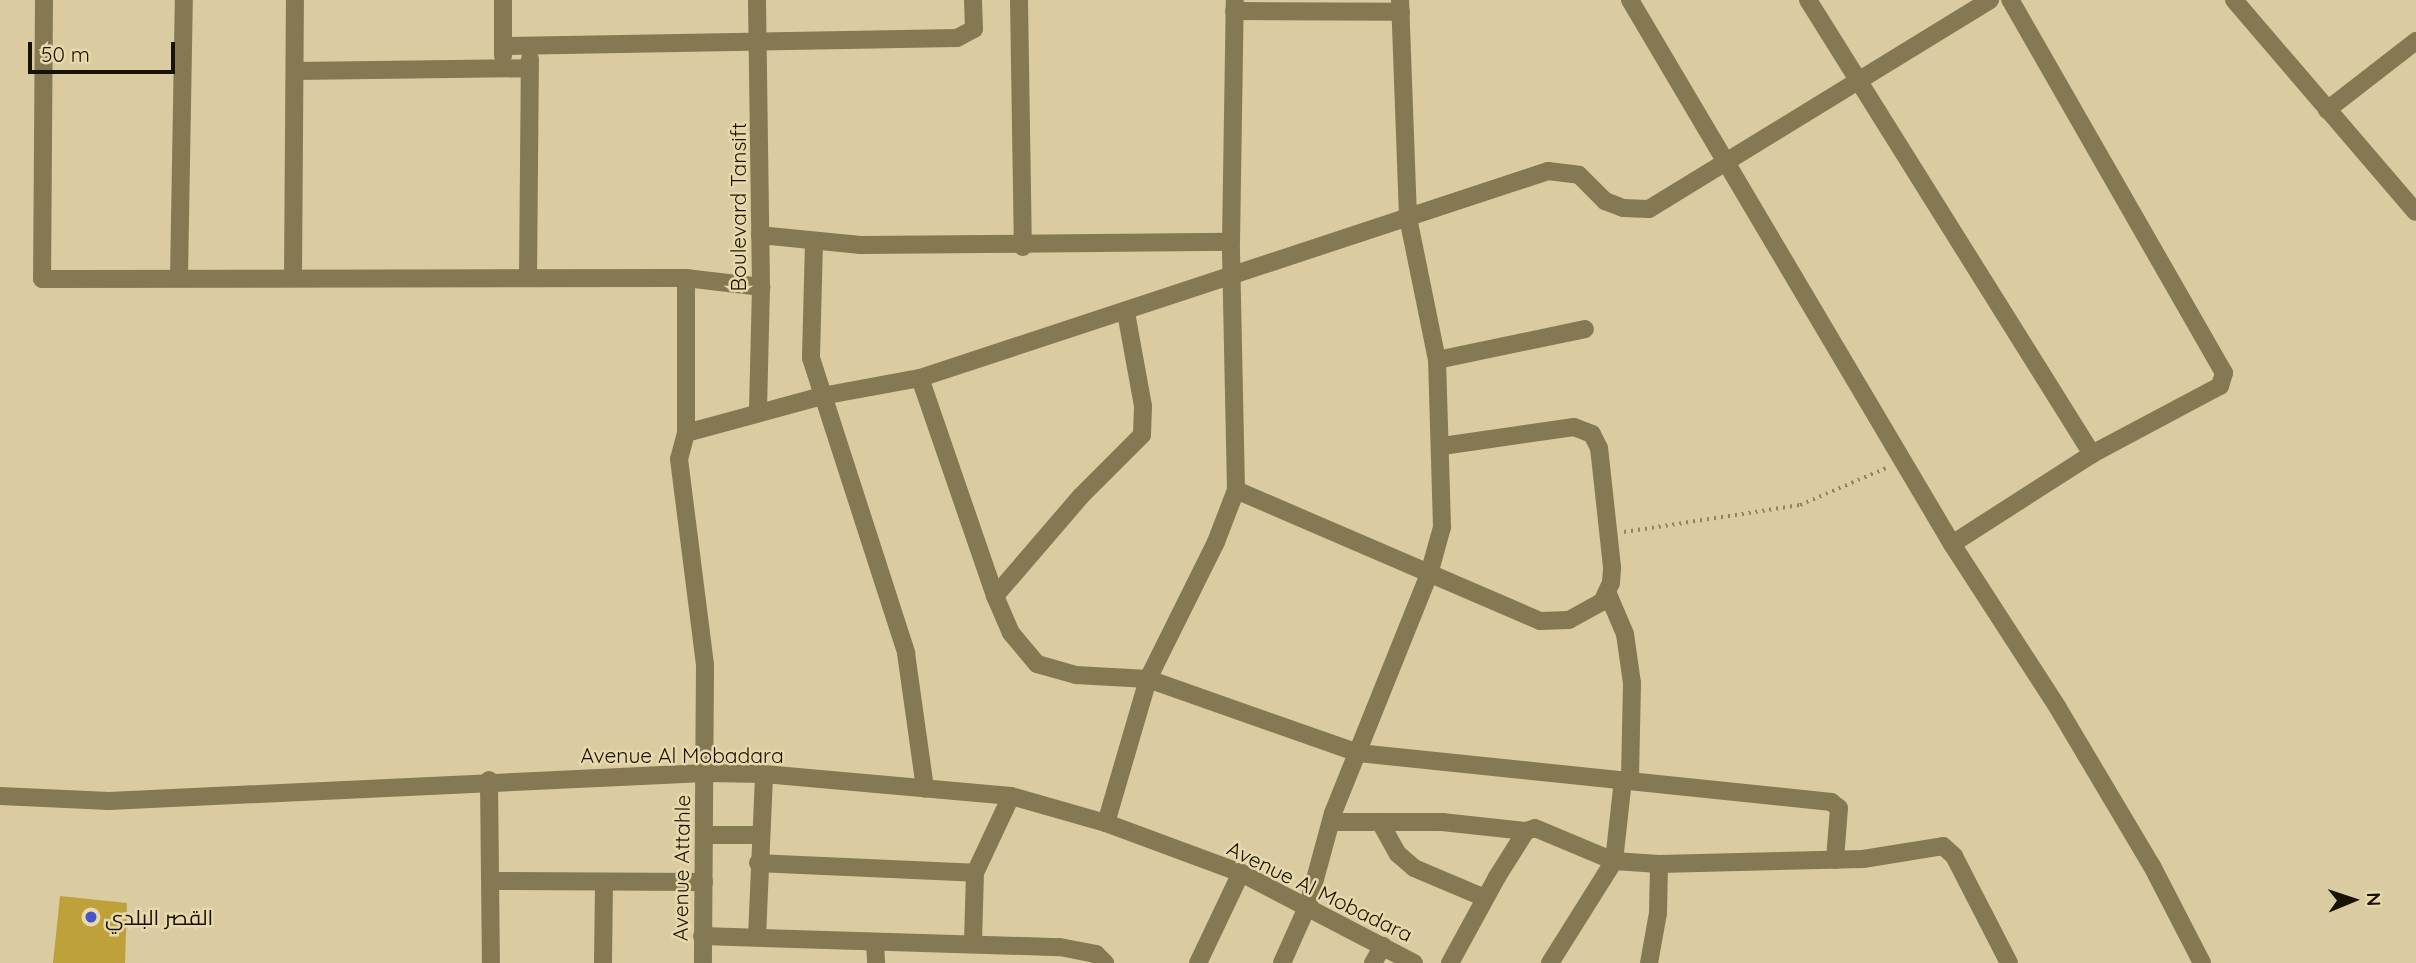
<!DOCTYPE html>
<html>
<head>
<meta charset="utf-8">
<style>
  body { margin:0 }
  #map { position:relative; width:2416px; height:963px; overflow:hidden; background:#dacca0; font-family:Quicksand,Cairo,sans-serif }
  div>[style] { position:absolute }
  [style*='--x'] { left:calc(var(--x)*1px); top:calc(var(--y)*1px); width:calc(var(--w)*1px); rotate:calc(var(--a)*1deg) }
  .building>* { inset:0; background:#bfa13c }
  .path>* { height:3.5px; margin-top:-1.75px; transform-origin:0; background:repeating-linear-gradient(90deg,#8e8363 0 2px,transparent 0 7px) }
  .minor>* { height:18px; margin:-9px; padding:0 9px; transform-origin:9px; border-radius:9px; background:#857954 }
  .dots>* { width:19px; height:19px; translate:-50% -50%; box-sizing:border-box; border:4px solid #e8d9ad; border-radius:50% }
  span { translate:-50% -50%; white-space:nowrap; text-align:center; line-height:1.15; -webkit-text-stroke:5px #e8d9ad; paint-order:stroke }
  .street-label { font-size:21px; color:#171203 }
  .poi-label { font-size:21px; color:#171203 }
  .left { translate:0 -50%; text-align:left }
  .north { position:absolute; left:2318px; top:865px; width:70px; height:70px; -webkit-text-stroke:5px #e8d9ad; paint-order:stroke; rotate:88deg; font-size:19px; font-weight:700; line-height:28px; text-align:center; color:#171203 }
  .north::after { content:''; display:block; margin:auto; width:24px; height:32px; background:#171203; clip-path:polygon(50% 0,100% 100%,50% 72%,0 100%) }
  .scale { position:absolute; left:28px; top:42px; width:147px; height:32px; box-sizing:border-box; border:4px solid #171203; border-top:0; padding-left:9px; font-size:21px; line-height:24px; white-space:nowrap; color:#171203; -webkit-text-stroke:5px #e8d9ad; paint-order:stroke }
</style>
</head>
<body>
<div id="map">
  <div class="building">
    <div style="clip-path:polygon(60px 896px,127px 903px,125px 963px,53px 963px)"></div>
  </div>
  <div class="path">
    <div style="--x:1624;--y:532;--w:178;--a:-8.7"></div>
    <div style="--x:1800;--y:505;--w:94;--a:-23.3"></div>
  </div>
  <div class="minor">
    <div style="--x:44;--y:0;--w:279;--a:90.4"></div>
    <div style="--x:42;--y:279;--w:644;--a:-0.09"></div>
    <div style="--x:686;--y:278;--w:76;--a:6.8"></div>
    <div style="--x:757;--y:0;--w:287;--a:89.2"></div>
    <div style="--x:761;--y:287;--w:126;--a:91.4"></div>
    <div style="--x:1019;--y:0;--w:247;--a:89.1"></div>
    <div style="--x:1630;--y:0;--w:632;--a:59.38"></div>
    <div style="--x:1952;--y:544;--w:195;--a:57.1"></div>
    <div style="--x:2058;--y:708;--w:184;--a:59.3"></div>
    <div style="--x:2152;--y:866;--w:109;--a:62.7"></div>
    <div style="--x:1808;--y:0;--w:536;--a:57.97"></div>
    <div style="--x:2234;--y:0;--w:279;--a:49.4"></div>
    <div style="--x:1234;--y:11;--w:167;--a:0.3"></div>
    <div style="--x:503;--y:46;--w:454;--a:-1"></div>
    <div style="--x:957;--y:38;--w:19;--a:-28"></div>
    <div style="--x:974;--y:29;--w:29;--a:-92"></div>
    <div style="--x:503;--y:56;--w:56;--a:-90"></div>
    <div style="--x:295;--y:71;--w:235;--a:-0.7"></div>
    <div style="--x:2327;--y:110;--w:113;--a:-37.8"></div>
    <div style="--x:760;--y:235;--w:101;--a:5.7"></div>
    <div style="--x:861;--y:245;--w:370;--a:-0.5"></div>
    <div style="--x:814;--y:242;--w:116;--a:91.5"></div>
    <div style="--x:811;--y:358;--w:310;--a:72.1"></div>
    <div style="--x:906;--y:653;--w:137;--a:82"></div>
    <div style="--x:179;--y:277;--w:277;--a:-89"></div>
    <div style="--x:293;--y:278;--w:278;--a:-89.6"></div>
    <div style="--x:528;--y:278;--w:219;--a:-89.5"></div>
    <div style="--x:686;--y:278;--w:155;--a:90"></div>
    <div style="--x:686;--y:433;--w:27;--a:105"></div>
    <div style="--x:679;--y:459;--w:208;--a:82.8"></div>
    <div style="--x:705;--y:665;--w:298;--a:90.4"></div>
    <div style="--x:1437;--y:360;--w:151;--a:-11.8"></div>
    <div style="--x:920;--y:378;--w:231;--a:71"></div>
    <div style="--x:995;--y:596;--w:40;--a:66.6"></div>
    <div style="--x:1011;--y:633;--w:40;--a:50"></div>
    <div style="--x:1037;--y:664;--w:41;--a:15.8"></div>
    <div style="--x:1076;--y:675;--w:72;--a:3.2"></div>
    <div style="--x:1148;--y:679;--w:223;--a:19.4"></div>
    <div style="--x:1358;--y:753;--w:476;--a:5.9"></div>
    <div style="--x:1831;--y:802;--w:10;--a:37"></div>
    <div style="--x:1839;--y:808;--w:52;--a:94.4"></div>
    <div style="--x:686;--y:433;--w:141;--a:-15.2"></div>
    <div style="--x:822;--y:396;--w:100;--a:-10.4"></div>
    <div style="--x:920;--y:378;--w:661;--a:-18.24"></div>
    <div style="--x:1548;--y:171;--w:31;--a:7"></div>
    <div style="--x:1579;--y:175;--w:37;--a:45"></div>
    <div style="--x:1605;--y:201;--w:19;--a:21"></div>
    <div style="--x:1623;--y:208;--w:26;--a:2"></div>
    <div style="--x:1649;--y:209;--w:400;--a:-31.5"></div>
    <div style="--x:1236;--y:490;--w:331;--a:23.3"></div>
    <div style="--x:1540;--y:621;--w:29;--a:-2"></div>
    <div style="--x:1569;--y:620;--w:38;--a:-29"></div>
    <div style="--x:1602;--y:602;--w:21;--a:-65"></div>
    <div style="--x:1611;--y:583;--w:16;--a:-86"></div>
    <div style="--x:1612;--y:567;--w:120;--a:-96.2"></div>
    <div style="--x:1599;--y:448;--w:16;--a:-117"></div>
    <div style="--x:1592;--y:434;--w:19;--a:-159"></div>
    <div style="--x:1574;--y:427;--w:133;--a:171.8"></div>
    <div style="--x:1952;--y:544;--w:166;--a:-32.7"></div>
    <div style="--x:2092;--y:454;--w:145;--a:-28"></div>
    <div style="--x:2220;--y:386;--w:14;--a:-73"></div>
    <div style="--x:2224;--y:373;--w:430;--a:-119.8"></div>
    <div style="--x:1608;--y:594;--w:43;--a:67"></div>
    <div style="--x:1625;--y:634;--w:49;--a:81.9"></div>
    <div style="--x:1632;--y:683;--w:98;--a:91.2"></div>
    <div style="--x:995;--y:596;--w:132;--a:-49.3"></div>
    <div style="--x:1081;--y:496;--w:86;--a:-45"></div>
    <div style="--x:1142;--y:435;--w:29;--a:-88"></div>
    <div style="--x:1143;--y:406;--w:96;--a:-100.3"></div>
    <div style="--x:489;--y:780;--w:183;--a:89.4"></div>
    <div style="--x:0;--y:796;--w:109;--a:2.6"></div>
    <div style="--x:109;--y:801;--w:597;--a:-2.69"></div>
    <div style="--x:705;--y:773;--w:59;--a:1"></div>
    <div style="--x:764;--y:774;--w:248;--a:5.1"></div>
    <div style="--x:1011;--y:796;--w:99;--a:15.9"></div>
    <div style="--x:1106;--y:823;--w:144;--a:20.3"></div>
    <div style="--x:1241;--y:873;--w:195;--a:27.5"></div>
    <div style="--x:1331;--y:822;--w:111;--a:0"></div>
    <div style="--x:1442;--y:822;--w:84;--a:6.1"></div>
    <div style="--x:1380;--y:822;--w:37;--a:61"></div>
    <div style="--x:1398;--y:854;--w:21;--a:41"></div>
    <div style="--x:1414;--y:868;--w:77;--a:22.9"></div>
    <div style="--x:1106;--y:823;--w:150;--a:-73.7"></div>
    <div style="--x:1148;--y:679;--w:153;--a:-63.6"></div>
    <div style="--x:1216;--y:542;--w:56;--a:-69"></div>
    <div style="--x:1236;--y:490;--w:248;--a:-91.2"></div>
    <div style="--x:1231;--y:242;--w:242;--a:-89.1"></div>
    <div style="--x:705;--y:835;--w:55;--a:0"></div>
    <div style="--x:758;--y:863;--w:217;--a:2.6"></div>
    <div style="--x:491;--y:881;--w:213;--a:0.3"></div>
    <div style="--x:702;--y:936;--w:358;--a:1.8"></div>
    <div style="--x:1060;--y:947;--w:37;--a:11"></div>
    <div style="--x:1096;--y:954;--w:13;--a:45"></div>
    <div style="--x:757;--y:937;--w:163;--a:-87.5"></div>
    <div style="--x:875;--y:942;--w:21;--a:87"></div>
    <div style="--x:973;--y:943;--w:70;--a:-88.4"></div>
    <div style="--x:975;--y:873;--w:85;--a:-64.9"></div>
    <div style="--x:603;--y:963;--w:81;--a:-89.3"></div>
    <div style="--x:1198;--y:963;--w:100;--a:-64.5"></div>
    <div style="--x:1282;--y:963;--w:64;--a:-65.9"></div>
    <div style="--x:1308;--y:905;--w:95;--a:-74.8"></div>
    <div style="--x:1333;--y:813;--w:258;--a:-68.1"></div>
    <div style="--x:1429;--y:574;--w:49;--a:-74.5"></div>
    <div style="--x:1442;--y:527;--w:167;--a:-91.7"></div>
    <div style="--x:1437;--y:360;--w:146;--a:-101.5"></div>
    <div style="--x:1408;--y:217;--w:217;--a:-92.1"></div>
    <div style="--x:1373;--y:963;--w:20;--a:-60"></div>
    <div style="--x:1450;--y:963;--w:98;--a:-61.3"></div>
    <div style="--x:1497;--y:877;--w:54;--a:-57.8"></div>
    <div style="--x:1526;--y:831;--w:9;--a:-18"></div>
    <div style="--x:1535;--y:828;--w:86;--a:22.7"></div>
    <div style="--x:1614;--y:861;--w:45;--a:3.8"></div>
    <div style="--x:1659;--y:864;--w:204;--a:-1.4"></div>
    <div style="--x:1863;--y:859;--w:81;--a:-9.2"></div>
    <div style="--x:1943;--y:846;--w:15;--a:42"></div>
    <div style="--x:1954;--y:856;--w:120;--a:62.8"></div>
    <div style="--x:1550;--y:963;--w:120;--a:-57.9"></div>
    <div style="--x:1614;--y:861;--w:81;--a:-83.7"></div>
    <div style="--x:1649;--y:963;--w:51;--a:-79.8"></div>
    <div style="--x:1658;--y:913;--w:49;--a:-88.8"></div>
  </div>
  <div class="dots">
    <div style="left:91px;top:917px;background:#4454c9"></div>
  </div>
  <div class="street-label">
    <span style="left:738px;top:207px;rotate:-90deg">Boulevard Tansift</span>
    <span style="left:682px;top:755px">Avenue Al Mobadara</span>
    <span style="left:681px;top:868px;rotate:-89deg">Avenue Attahle</span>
    <span style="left:1320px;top:891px;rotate:26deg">Avenue Al Mobadara</span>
  </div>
  <div class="poi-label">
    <span class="left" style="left:105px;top:917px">القصر البلدي</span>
  </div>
  <div class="north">N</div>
  <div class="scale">50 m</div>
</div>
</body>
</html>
